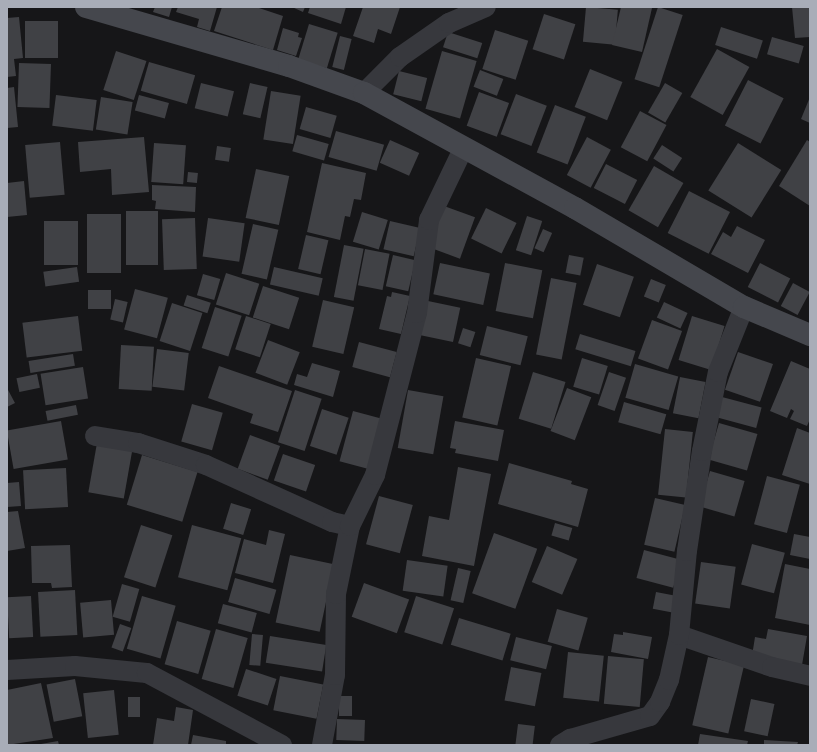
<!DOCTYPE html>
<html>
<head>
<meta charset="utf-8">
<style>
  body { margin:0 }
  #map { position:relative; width:817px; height:752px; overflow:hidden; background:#161618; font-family:Roboto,sans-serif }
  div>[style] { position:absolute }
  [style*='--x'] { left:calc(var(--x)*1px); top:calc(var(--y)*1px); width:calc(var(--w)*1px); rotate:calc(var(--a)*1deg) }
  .building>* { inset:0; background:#404145; transform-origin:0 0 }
  .street>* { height:20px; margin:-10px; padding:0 10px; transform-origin:10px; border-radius:10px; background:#37383d }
  .secondary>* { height:22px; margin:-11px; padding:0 11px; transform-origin:11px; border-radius:11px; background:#45474d }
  span { translate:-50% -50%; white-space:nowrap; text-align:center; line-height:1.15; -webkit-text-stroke:3px #111113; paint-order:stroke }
  .frame { position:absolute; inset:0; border:8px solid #a8adb8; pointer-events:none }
</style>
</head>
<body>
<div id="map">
  <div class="building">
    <div style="clip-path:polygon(155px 7px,172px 7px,169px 17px,153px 12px)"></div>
    <div style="clip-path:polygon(178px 7px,217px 7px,210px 31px,197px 27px,199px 19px,176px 12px)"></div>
    <div style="clip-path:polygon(222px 7px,256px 7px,283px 16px,273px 50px,214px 31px)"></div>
    <div style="clip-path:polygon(292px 7px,305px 7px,303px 12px)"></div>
    <div style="clip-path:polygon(310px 7px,346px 7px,341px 24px,308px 13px)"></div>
    <div style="clip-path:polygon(363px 7px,400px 7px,391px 34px,378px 29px,374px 43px,353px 36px)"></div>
    <div style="left:586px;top:7px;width:32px;height:35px;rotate:5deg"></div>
    <div style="clip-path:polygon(621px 7px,652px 8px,642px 52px,612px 45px)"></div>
    <div style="left:658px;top:7px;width:26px;height:76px;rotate:18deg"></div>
    <div style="clip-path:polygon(792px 7px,810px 7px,810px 37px,795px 38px)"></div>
    <div style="left:544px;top:14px;width:33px;height:37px;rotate:18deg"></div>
    <div style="clip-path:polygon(19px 17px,23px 58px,14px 59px,16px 76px,7px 77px,7px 18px)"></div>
    <div style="left:58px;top:21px;width:37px;height:33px;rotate:90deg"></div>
    <div style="left:309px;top:24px;width:30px;height:37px;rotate:17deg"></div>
    <div style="left:721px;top:27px;width:44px;height:19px;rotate:18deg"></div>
    <div style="clip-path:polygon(283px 28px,299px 33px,298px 37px,302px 38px,296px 56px,277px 50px)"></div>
    <div style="left:495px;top:30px;width:35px;height:41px;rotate:18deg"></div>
    <div style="left:448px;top:32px;width:36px;height:16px;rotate:18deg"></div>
    <div style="left:340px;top:36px;width:12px;height:32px;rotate:14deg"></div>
    <div style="left:772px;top:37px;width:33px;height:18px;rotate:16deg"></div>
    <div style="left:717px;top:49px;width:37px;height:55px;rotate:29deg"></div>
    <div style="left:116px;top:51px;width:32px;height:41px;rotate:18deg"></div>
    <div style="left:442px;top:51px;width:36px;height:60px;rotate:16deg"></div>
    <div style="left:149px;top:62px;width:48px;height:30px;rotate:16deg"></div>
    <div style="left:19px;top:63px;width:32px;height:44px;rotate:2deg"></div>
    <div style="left:590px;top:69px;width:35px;height:41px;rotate:22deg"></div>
    <div style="left:480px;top:70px;width:25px;height:18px;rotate:21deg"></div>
    <div style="left:399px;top:71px;width:29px;height:24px;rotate:14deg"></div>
    <div style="left:748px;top:80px;width:40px;height:51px;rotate:27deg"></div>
    <div style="left:201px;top:83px;width:34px;height:26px;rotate:14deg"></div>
    <div style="left:250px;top:83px;width:18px;height:32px;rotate:13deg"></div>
    <div style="left:665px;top:83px;width:20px;height:34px;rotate:30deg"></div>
    <div style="clip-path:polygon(14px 87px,18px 127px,7px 128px,7px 88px)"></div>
    <div style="left:271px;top:91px;width:30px;height:49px;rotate:9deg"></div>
    <div style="left:479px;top:92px;width:32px;height:36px;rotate:20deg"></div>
    <div style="left:516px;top:94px;width:33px;height:43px;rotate:21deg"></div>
    <div style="left:56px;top:95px;width:41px;height:31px;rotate:7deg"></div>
    <div style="left:139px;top:95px;width:31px;height:16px;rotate:15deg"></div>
    <div style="left:101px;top:97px;width:32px;height:33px;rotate:9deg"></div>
    <div style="clip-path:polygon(810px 97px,810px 123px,801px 119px)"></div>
    <div style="left:555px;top:105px;width:33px;height:51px;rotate:21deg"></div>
    <div style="left:306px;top:107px;width:32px;height:23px;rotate:16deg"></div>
    <div style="left:640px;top:111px;width:30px;height:41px;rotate:28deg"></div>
    <div style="left:336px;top:131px;width:50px;height:27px;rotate:16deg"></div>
    <div style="left:297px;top:135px;width:33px;height:17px;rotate:16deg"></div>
    <div style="clip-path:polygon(144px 137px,149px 192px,112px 195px,111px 169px,80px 172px,78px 142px)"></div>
    <div style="left:587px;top:137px;width:27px;height:43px;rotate:28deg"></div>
    <div style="left:390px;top:140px;width:32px;height:25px;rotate:24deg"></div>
    <div style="clip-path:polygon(807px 140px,810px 142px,810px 206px,779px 186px)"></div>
    <div style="left:60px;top:142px;width:53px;height:35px;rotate:85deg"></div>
    <div style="left:154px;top:143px;width:32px;height:39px;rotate:4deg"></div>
    <div style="left:738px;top:143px;width:51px;height:56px;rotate:32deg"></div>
    <div style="left:662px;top:145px;width:24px;height:16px;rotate:33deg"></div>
    <div style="left:217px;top:146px;width:14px;height:14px;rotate:8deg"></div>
    <div style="clip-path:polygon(322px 163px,366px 173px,361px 200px,354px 199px,350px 217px,345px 216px,340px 240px,307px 232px)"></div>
    <div style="left:606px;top:164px;width:35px;height:27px;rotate:27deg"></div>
    <div style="left:654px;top:166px;width:34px;height:51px;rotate:30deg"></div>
    <div style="left:256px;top:169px;width:34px;height:50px;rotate:12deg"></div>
    <div style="left:188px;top:172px;width:10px;height:10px;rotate:6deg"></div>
    <div style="clip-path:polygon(24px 181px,27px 215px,7px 217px,7px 183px)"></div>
    <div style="clip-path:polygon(152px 185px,196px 187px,195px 212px,155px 209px,156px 201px,152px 200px)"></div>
    <div style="left:689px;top:191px;width:46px;height:47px;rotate:27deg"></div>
    <div style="left:444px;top:206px;width:33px;height:44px;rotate:20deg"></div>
    <div style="left:486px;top:208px;width:34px;height:34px;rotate:26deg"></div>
    <div style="left:126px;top:211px;width:32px;height:54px"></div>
    <div style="left:362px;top:212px;width:27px;height:31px;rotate:17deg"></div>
    <div style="left:87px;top:214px;width:34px;height:59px"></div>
    <div style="left:527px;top:216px;width:16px;height:36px;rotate:18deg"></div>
    <div style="left:195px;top:218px;width:51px;height:33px;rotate:88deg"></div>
    <div style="left:208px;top:218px;width:37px;height:39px;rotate:8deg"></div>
    <div style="left:44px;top:221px;width:34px;height:44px"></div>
    <div style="left:390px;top:221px;width:31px;height:29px;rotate:13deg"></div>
    <div style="left:253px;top:224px;width:26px;height:51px;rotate:13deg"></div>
    <div style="clip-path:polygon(737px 226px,765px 240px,748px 273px,711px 254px,723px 232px,731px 237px)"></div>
    <div style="left:543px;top:229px;width:10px;height:21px;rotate:24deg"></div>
    <div style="left:306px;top:235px;width:23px;height:35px;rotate:13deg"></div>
    <div style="left:344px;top:245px;width:20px;height:53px;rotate:11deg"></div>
    <div style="left:365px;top:249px;width:25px;height:37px;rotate:11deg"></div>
    <div style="left:393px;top:255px;width:23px;height:32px;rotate:13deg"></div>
    <div style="left:569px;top:255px;width:15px;height:18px;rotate:11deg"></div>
    <div style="left:440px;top:263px;width:51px;height:32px;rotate:12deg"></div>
    <div style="left:505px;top:263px;width:38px;height:49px;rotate:11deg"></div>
    <div style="left:760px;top:263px;width:34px;height:27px;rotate:27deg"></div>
    <div style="left:597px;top:264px;width:39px;height:43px;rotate:19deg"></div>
    <div style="left:77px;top:267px;width:15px;height:34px;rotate:82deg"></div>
    <div style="left:274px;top:267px;width:50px;height:18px;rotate:13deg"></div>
    <div style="left:226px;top:273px;width:35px;height:33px;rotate:18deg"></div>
    <div style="left:203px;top:274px;width:18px;height:22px;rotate:16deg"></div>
    <div style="left:551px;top:278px;width:26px;height:78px;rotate:11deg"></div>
    <div style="left:651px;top:279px;width:16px;height:19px;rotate:22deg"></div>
    <div style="left:793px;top:283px;width:19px;height:26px;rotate:28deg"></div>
    <div style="left:263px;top:286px;width:38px;height:33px;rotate:18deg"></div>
    <div style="left:135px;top:289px;width:34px;height:42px;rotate:15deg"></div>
    <div style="left:88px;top:290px;width:23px;height:19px"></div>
    <div style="clip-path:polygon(392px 292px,410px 296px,401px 334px,379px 329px,387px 296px,391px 297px)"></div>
    <div style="left:187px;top:295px;width:25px;height:11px;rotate:18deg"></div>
    <div style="left:115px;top:299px;width:13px;height:21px;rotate:13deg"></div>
    <div style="left:323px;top:300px;width:32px;height:48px;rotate:13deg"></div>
    <div style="left:428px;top:301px;width:33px;height:35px;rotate:12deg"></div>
    <div style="left:664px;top:302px;width:26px;height:17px;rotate:25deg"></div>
    <div style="left:172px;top:303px;width:32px;height:40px;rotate:18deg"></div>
    <div style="left:215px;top:307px;width:28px;height:43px;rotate:18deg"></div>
    <div style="left:78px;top:316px;width:35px;height:56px;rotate:83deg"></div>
    <div style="left:246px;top:316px;width:26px;height:35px;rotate:18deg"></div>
    <div style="left:692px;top:316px;width:34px;height:46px;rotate:17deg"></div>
    <div style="left:652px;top:320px;width:32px;height:41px;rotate:20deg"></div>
    <div style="left:487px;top:326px;width:42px;height:30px;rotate:14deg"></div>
    <div style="left:463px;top:328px;width:13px;height:16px;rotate:18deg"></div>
    <div style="left:580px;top:334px;width:58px;height:16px;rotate:17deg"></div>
    <div style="left:268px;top:340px;width:34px;height:35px;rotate:21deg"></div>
    <div style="left:359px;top:342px;width:39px;height:26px;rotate:15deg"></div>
    <div style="left:121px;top:345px;width:33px;height:44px;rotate:3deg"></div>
    <div style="left:157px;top:349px;width:32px;height:38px;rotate:7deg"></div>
    <div style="left:738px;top:352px;width:37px;height:40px;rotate:19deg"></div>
    <div style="left:73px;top:354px;width:12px;height:45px;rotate:81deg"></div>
    <div style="left:476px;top:358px;width:36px;height:61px;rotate:13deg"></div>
    <div style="left:582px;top:358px;width:27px;height:30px;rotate:17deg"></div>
    <div style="clip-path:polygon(791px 361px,810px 369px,810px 419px,807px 426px,790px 419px,794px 411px,791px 409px,787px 418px,770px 411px)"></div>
    <div style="clip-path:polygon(312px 363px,340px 371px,333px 397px,294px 385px,297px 374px,307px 377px)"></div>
    <div style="left:635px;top:364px;width:45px;height:35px;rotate:16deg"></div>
    <div style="clip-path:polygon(219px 366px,292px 391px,278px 432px,250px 423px,253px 414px,208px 398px)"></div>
    <div style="left:83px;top:367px;width:32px;height:43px;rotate:81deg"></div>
    <div style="left:533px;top:372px;width:34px;height:49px;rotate:17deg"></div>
    <div style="left:609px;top:372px;width:18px;height:35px;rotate:19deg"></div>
    <div style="left:37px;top:374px;width:14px;height:21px;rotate:78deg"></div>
    <div style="left:680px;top:377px;width:26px;height:37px;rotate:11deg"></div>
    <div style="clip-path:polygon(7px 388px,15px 403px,7px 407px)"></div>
    <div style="left:567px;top:388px;width:26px;height:46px;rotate:21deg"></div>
    <div style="left:295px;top:390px;width:28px;height:55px;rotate:18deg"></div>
    <div style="left:408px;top:390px;width:36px;height:59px;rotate:10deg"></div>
    <div style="left:722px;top:397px;width:41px;height:21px;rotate:15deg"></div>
    <div style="left:624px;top:402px;width:44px;height:21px;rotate:16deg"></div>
    <div style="left:192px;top:404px;width:32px;height:39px;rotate:16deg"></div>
    <div style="left:76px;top:405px;width:10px;height:31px;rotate:79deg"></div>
    <div style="left:322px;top:409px;width:28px;height:39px;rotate:18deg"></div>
    <div style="left:353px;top:411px;width:31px;height:52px;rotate:15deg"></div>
    <div style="left:61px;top:421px;width:39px;height:55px;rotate:80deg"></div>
    <div style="clip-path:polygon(455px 421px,504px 430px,498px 461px,455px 453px,456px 449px,450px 448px)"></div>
    <div style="left:719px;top:423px;width:40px;height:38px;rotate:16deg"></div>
    <div style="clip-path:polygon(797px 428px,810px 433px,810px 484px,782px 475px)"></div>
    <div style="left:665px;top:429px;width:28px;height:66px;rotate:6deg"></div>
    <div style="left:250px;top:435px;width:32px;height:36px;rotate:20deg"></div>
    <div style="left:97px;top:443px;width:36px;height:50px;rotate:10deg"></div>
    <div style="left:283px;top:454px;width:34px;height:28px;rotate:19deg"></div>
    <div style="left:142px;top:455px;width:58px;height:52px;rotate:17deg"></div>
    <div style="clip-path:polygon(509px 463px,572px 481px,571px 484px,588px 489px,578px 527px,498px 504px)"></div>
    <div style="clip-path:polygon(458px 467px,491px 474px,474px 566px,422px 556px,429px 516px,449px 520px)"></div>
    <div style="left:66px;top:468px;width:39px;height:43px;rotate:87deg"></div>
    <div style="left:710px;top:471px;width:36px;height:37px;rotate:16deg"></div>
    <div style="left:767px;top:476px;width:34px;height:50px;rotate:15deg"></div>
    <div style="clip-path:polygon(19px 482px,21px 506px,7px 507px,7px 483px)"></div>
    <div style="left:379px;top:496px;width:35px;height:50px;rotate:15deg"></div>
    <div style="left:655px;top:498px;width:31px;height:48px;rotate:13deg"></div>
    <div style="left:231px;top:503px;width:21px;height:27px;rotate:17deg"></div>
    <div style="clip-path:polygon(18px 511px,25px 548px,7px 551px,7px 512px)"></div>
    <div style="left:555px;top:523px;width:18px;height:13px;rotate:16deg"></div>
    <div style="left:141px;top:525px;width:33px;height:55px;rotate:18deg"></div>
    <div style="left:192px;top:525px;width:51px;height:54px;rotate:15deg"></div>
    <div style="clip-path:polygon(269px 530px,285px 534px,273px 583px,235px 573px,244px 539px,266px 545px)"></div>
    <div style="left:494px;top:533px;width:46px;height:64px;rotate:20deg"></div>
    <div style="clip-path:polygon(794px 534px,810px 537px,810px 559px,790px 555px)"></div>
    <div style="left:752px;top:544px;width:34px;height:42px;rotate:15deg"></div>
    <div style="clip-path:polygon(70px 545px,72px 587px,52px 588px,51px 583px,32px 583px,31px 546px)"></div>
    <div style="left:547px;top:546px;width:33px;height:39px;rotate:23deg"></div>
    <div style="left:644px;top:550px;width:38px;height:29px;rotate:15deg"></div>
    <div style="left:290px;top:555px;width:45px;height:69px;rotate:12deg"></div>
    <div style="left:407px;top:560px;width:41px;height:31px;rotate:8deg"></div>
    <div style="left:701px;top:562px;width:35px;height:42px;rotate:8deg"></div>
    <div style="clip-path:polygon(785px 564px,810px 569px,810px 625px,775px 618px)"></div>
    <div style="left:458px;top:568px;width:13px;height:33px;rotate:13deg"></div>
    <div style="left:235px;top:578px;width:43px;height:25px;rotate:16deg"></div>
    <div style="left:364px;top:583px;width:48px;height:36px;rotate:20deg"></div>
    <div style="left:122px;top:584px;width:18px;height:34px;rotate:16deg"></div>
    <div style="left:75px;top:590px;width:45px;height:37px;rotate:87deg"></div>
    <div style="left:656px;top:592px;width:20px;height:17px;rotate:11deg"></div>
    <div style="left:31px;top:596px;width:41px;height:24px;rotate:87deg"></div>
    <div style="left:142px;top:596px;width:35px;height:55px;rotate:16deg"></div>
    <div style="left:416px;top:596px;width:40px;height:38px;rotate:18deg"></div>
    <div style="left:111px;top:600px;width:35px;height:31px;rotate:85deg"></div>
    <div style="left:223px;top:604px;width:35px;height:20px;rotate:15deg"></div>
    <div style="left:557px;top:609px;width:32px;height:34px;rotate:16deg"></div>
    <div style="left:459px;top:618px;width:54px;height:28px;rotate:17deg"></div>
    <div style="left:177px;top:621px;width:35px;height:45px;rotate:16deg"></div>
    <div style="left:120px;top:624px;width:12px;height:25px;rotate:20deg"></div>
    <div style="left:216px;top:629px;width:33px;height:52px;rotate:16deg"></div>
    <div style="clip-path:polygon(768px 629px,807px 636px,802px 665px,752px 656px,755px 637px,766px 639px)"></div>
    <div style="clip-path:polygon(623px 632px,652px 637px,648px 659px,611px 652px,614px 634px,623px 635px)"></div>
    <div style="left:252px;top:634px;width:11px;height:31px;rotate:5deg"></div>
    <div style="left:270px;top:636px;width:57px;height:27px;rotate:9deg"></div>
    <div style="left:516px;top:637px;width:37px;height:24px;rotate:14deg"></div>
    <div style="left:568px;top:652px;width:36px;height:46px;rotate:6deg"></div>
    <div style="left:608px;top:656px;width:36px;height:48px;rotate:5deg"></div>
    <div style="left:708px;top:657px;width:37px;height:70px;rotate:13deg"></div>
    <div style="left:511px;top:667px;width:31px;height:34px;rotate:11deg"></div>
    <div style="left:246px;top:669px;width:32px;height:28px;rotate:18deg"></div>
    <div style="left:280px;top:676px;width:44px;height:35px;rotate:11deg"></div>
    <div style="left:75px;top:679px;width:38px;height:29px;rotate:79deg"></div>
    <div style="clip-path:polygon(41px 683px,53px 738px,7px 745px,7px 690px)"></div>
    <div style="left:114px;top:690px;width:45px;height:31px;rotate:84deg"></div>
    <div style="left:339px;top:696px;width:13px;height:20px"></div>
    <div style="left:128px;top:697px;width:12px;height:20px"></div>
    <div style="left:751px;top:699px;width:24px;height:33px;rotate:12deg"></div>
    <div style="clip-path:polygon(176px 707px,193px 710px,188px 745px,153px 745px,157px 718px,174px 721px)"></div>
    <div style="left:337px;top:719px;width:28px;height:21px;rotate:2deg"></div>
    <div style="left:518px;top:724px;width:17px;height:21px;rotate:7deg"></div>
    <div style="clip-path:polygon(700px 734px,748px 741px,747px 745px,698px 745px)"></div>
    <div style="clip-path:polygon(193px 735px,226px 741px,226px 745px,191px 745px)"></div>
    <div style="clip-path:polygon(764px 740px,798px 742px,797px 745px,764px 745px)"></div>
    <div style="clip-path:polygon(58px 741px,59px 745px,41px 745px,41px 744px)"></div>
  </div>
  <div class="street">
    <div style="--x:364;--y:93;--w:51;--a:-45"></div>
    <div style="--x:400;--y:57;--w:60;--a:-34.8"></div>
    <div style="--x:449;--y:23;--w:40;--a:-23.4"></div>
    <div style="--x:95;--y:436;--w:44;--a:9.2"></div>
    <div style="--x:138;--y:443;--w:71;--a:17.9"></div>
    <div style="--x:206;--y:465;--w:138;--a:24.3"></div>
    <div style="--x:332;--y:522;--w:18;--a:13"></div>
    <div style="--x:679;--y:635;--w:98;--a:19"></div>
    <div style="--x:772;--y:667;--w:39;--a:13"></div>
    <div style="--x:7;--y:670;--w:68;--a:-3.4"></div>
    <div style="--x:75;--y:666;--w:72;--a:5.6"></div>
    <div style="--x:147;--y:673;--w:153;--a:28.1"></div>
    <div style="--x:322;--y:745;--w:71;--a:-79.5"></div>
    <div style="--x:335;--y:675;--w:81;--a:-89.3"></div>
    <div style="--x:336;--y:594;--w:69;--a:-78.4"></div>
    <div style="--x:350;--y:526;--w:57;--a:-63.9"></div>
    <div style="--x:375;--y:475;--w:167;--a:-75.5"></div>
    <div style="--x:417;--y:313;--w:94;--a:-82.6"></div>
    <div style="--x:429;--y:220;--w:81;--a:-64.4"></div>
    <div style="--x:560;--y:745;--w:12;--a:-31"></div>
    <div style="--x:570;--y:739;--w:83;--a:-16"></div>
    <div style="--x:650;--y:716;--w:17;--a:-54"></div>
    <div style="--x:660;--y:702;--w:24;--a:-68"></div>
    <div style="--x:669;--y:680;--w:46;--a:-77.5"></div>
    <div style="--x:679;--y:635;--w:84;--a:-84.6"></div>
    <div style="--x:687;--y:551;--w:101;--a:-81.5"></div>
    <div style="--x:702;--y:451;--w:81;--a:-78.6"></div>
    <div style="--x:718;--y:372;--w:70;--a:-68.2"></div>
  </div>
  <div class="secondary">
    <div style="--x:86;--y:7;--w:211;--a:16.2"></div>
    <div style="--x:289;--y:66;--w:80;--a:19.8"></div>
    <div style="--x:364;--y:93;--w:240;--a:28.6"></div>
    <div style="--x:575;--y:208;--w:196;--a:30.4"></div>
    <div style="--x:744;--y:307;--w:72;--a:23"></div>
  </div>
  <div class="frame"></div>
</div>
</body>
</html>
